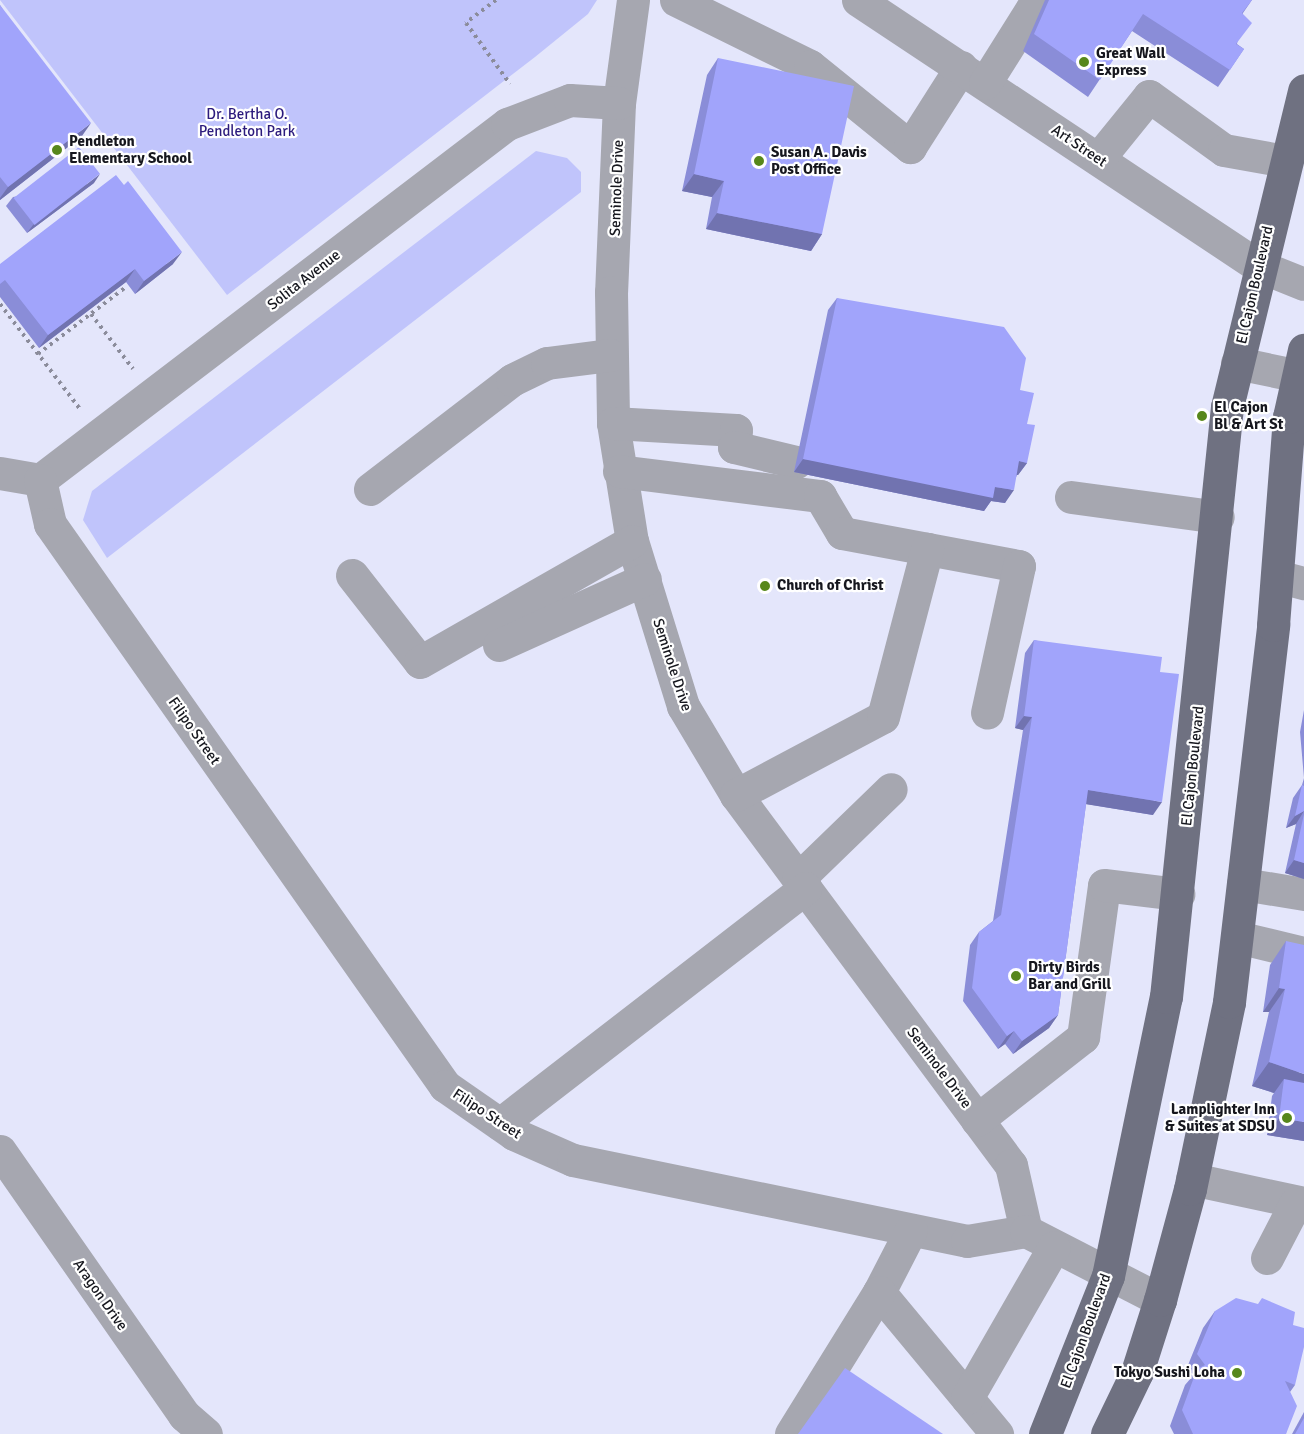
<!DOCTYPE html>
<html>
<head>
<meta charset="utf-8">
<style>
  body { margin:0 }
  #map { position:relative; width:1304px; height:1434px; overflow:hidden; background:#e4e6fb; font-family:Signika,sans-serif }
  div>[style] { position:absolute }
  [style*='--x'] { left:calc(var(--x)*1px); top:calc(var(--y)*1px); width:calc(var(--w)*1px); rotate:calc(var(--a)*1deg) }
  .green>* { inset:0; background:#c0c4fb }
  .path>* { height:4px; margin-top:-2px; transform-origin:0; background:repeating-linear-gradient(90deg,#8b8c9b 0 3px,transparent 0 7.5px) }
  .minor>* { height:33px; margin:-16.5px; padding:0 16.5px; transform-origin:16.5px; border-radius:16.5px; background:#a6a7b0 }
  .major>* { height:33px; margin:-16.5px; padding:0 16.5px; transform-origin:16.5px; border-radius:16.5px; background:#6f7181 }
  .wall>* { inset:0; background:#8a8dd8 }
  .shaded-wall>* { inset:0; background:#7173b0 }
  .building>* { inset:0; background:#a1a4fb; transform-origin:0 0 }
  .dots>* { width:16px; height:16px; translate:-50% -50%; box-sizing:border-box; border:3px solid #fff; border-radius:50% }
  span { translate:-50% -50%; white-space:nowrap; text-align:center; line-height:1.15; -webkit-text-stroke:4.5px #fff; paint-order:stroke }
  .poi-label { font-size:15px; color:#16171e; font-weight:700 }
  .left { translate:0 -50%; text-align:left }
  .right { translate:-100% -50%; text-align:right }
  .park-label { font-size:15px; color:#2c1b7d }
  .street-label { font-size:15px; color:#16171e }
</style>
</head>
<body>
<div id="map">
  <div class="green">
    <div style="clip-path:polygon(0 0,597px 0,588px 14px,535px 57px,227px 295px)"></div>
    <div style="clip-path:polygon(536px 151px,567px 158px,581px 172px,581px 192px,107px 558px,83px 520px,92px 491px)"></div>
  </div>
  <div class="path">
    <div style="--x:496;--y:0;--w:38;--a:143"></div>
    <div style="--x:466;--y:23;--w:75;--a:54.2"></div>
    <div style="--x:0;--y:304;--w:132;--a:52.7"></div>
    <div style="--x:91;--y:314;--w:69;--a:52.6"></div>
    <div style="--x:38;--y:354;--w:111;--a:-37.3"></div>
  </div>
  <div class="minor">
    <div style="--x:633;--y:0;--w:104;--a:97.7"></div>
    <div style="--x:619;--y:103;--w:189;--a:92.4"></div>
    <div style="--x:611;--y:292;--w:131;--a:89.1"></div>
    <div style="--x:613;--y:423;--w:120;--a:80.9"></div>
    <div style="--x:632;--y:541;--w:173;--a:72.8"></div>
    <div style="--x:683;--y:706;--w:104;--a:59.2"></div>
    <div style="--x:736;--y:795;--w:461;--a:53.4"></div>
    <div style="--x:1011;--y:1165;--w:68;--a:77.2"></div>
    <div style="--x:676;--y:0;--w:149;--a:26.2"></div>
    <div style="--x:810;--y:66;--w:129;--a:39"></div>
    <div style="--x:910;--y:147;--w:95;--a:-57.5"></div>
    <div style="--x:858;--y:0;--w:481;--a:33.6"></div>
    <div style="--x:1259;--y:266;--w:48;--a:21.8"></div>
    <div style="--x:985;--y:83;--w:98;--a:-57.9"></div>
    <div style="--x:1098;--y:159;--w:81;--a:-51"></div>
    <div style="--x:1149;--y:96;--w:92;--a:35.8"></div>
    <div style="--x:1224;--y:150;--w:62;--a:10.2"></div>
    <div style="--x:1237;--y:363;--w:68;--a:11.8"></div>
    <div style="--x:613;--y:423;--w:123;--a:3.3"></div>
    <div style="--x:736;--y:430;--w:17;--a:97"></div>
    <div style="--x:734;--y:447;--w:64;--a:13.6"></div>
    <div style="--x:619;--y:471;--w:203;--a:7.1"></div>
    <div style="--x:820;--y:496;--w:43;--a:59.3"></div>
    <div style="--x:842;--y:533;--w:180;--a:10.6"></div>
    <div style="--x:1019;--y:566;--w:150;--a:102.3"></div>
    <div style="--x:0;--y:473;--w:41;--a:9.9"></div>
    <div style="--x:40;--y:480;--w:587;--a:-37.32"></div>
    <div style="--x:507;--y:124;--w:67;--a:-20.9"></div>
    <div style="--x:570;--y:100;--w:49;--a:3.5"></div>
    <div style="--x:40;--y:480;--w:45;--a:77.2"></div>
    <div style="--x:50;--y:524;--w:687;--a:54.9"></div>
    <div style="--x:445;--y:1086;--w:84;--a:34.8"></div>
    <div style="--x:514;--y:1134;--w:64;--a:23.8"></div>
    <div style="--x:573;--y:1160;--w:402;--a:11.6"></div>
    <div style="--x:967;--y:1241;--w:60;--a:-9.6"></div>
    <div style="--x:1026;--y:1231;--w:151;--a:27.2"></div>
    <div style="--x:370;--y:489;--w:179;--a:-37.5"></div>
    <div style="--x:512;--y:380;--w:39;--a:-26"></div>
    <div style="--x:547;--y:363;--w:64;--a:-7.2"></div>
    <div style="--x:1071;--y:497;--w:148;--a:7.7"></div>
    <div style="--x:352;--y:575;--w:110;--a:52"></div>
    <div style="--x:420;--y:662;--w:244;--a:-29.7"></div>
    <div style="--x:1277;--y:576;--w:28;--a:15"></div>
    <div style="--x:499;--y:645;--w:160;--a:-24.3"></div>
    <div style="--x:736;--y:795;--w:166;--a:-28"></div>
    <div style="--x:883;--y:717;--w:174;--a:-75.3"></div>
    <div style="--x:798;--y:879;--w:129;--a:-44.1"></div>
    <div style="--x:1243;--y:884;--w:62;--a:9.3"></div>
    <div style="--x:1237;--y:937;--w:69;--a:13.4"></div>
    <div style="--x:977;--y:1120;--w:135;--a:-38.1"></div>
    <div style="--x:1083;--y:1037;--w:153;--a:-82.1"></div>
    <div style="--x:1104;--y:885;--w:75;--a:6.9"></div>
    <div style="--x:500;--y:1124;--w:386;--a:-37.7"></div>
    <div style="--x:0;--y:1151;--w:322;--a:55.1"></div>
    <div style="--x:184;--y:1415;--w:29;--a:41"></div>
    <div style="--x:1192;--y:1179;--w:115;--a:12.1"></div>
    <div style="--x:911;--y:1230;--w:70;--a:117.3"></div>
    <div style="--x:879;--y:1292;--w:185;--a:50.3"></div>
    <div style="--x:1267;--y:1258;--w:61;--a:-62.6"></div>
    <div style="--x:967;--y:1398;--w:174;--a:-60.1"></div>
    <div style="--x:791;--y:1434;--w:167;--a:-58.2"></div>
  </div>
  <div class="major">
    <div style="--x:1045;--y:1434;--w:170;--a:-68.3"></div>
    <div style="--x:1108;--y:1276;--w:285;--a:-78.3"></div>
    <div style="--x:1166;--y:997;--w:593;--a:-84.1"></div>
    <div style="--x:1227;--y:407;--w:326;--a:-76.3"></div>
    <div style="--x:1107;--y:1434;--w:69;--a:-64.2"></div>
    <div style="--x:1137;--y:1372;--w:76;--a:-72.3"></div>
    <div style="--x:1160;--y:1300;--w:115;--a:-74.9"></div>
    <div style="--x:1190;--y:1189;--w:191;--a:-78.2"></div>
    <div style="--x:1229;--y:1002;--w:380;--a:-83.3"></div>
    <div style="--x:1273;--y:625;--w:209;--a:-85.6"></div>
    <div style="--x:1289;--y:417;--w:69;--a:-77.4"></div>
  </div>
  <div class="wall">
    <div style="clip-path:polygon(1045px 0,1252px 0,1243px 13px,1237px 44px,1244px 49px,1218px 87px,1132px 31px,1088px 97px,1023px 51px)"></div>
    <div style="clip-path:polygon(0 5px,82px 136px,0 200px)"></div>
    <div style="clip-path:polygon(718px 58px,822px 234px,811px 251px,706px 229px,712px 197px,682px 191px,707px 75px)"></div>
    <div style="clip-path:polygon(94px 183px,27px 233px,6px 206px,13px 197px)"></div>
    <div style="clip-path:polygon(0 264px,173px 264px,135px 294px,126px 282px,39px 348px,0 297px)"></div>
    <div style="clip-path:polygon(837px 298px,1020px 390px,1027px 424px,1027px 463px,1018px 475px,1017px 475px,1005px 503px,991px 501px,984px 511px,794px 472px,828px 310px)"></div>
    <div style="clip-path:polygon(1034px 640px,1160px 672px,1153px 815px,1086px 804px,1058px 1015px,1049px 1028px,1013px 1054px,1005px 1044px,998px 1049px,963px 1001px,970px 945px,979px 932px,993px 921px,1023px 730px,1015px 728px,1025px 653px)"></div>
    <div style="clip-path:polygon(1304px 710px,1304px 879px,1285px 873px,1296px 824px,1286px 828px,1293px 798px,1302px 785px,1304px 778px,1300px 732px)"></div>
    <div style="clip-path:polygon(1286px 941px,1304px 1141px,1267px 1135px,1272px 1096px,1274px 1093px,1252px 1086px,1269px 1012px,1263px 1012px,1270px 965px)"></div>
    <div style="clip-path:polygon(1215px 1311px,1293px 1325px,1295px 1385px,1290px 1392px,1286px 1434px,1174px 1434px,1170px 1426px,1185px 1385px,1191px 1378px,1186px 1370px,1203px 1328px)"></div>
    <div style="clip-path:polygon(1304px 1412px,1304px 1434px,1292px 1434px)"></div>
  </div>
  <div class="shaded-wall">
    <div style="clip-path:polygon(91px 123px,82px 136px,0 200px,0 198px,8px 187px)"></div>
    <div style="clip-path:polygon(100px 174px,94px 183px,27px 233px,33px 225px)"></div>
    <div style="clip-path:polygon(694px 174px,724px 181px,712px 197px,682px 191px)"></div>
    <div style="clip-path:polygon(717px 213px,822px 234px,811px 251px,706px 229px)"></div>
    <div style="clip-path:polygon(182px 252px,173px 264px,135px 294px,144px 281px)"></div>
    <div style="clip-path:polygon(135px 269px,126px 282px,39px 348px,48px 335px)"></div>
    <div style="clip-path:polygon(803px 459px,995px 487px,1014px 490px,1005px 503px,991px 501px,984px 511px,794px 472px)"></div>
    <div style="clip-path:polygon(1019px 461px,1027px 463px,1018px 475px,1010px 474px)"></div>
    <div style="clip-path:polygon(1024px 716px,1032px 717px,1023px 730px,1015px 728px)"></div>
    <div style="clip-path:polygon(1088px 790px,1162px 802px,1153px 815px,1079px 803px)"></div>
    <div style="clip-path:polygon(1304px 811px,1296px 824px,1286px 828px,1295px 816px)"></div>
    <div style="clip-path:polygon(1294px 860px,1304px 863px,1304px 879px,1285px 873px)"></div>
    <div style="clip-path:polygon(1279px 988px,1285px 989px,1269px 1012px,1263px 1012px)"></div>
    <div style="clip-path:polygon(1058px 1015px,1049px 1028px,1013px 1054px,1022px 1041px)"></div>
    <div style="clip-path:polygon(1014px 1031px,1005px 1044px,998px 1049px,1007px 1036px)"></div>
    <div style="clip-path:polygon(1269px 1062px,1304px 1074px,1304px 1097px,1284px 1079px,1274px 1093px,1252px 1086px)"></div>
    <div style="clip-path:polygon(1279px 1118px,1304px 1122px,1304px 1141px,1267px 1135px)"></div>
  </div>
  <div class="building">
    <div style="clip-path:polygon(1049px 0,1252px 0,1242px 13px,1252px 23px,1236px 44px,1244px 49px,1230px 70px,1143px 14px,1100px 80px,1034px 34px)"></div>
    <div style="clip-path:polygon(0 5px,91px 123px,8px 187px,0 177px)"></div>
    <div style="clip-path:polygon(718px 58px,854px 86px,822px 234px,717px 213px,724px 181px,694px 174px)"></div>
    <div style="left:79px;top:147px;width:34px;height:83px;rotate:52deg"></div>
    <div style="clip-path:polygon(116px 175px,124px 185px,128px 181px,182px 252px,144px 281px,135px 269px,48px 335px,5px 280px,0 284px,0 264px)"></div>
    <div style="clip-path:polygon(837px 298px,1004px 327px,1026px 358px,1020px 390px,1034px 393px,1027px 424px,1035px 425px,1027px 463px,1019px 461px,1014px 490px,995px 487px,993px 498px,803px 459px)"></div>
    <div style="clip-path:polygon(1034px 640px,1162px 657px,1160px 672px,1179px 674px,1162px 802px,1088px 790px,1058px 1015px,1022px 1041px,1014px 1031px,1007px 1036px,972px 988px,979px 932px,1001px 915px,1032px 717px,1024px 716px)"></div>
    <div style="clip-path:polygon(1302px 785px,1304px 786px,1304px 811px,1295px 816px)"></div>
    <div style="clip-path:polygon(1304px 814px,1304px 863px,1294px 860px)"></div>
    <div style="clip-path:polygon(1286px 941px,1304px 945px,1304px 1074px,1269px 1062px,1285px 989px,1279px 988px)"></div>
    <div style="clip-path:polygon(1284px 1079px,1304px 1083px,1304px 1122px,1279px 1118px)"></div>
    <div style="clip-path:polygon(1236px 1298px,1258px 1304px,1262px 1298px,1295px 1312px,1293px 1325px,1304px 1328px,1304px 1347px,1295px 1385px,1285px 1381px,1297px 1406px,1286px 1434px,1193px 1434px,1182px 1410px,1197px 1369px,1205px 1365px,1197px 1354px,1215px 1311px)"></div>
    <div style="clip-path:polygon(845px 1368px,943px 1434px,798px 1434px)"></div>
    <div style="clip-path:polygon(1304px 1418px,1304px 1434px,1295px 1434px)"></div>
  </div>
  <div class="dots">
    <div style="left:1084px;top:62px;background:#57871b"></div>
    <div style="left:57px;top:150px;background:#57871b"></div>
    <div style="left:759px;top:161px;background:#57871b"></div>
    <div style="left:1202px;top:416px;background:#57871b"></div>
    <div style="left:765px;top:586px;background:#57871b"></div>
    <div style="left:1016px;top:976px;background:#57871b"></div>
    <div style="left:1287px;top:1118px;background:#57871b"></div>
    <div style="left:1237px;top:1373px;background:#57871b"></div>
  </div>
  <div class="poi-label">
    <span class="left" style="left:1096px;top:62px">Great Wall<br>Express</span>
    <span class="left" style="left:69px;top:150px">Pendleton<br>Elementary School</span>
    <span class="left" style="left:771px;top:161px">Susan A. Davis<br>Post Office</span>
    <span class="left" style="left:1214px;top:416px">El Cajon<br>Bl &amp; Art St</span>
    <span class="left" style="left:777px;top:586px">Church of Christ</span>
    <span class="left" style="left:1028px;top:976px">Dirty Birds<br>Bar and Grill</span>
    <span class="right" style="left:1275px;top:1118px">Lamplighter Inn<br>&amp; Suites at SDSU</span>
    <span class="right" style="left:1225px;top:1373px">Tokyo Sushi Loha</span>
  </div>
  <div class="park-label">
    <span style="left:247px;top:123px">Dr. Bertha O.<br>Pendleton Park</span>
  </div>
  <div class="street-label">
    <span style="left:1079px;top:146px;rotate:34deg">Art Street</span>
    <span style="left:617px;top:188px;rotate:-88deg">Seminole Drive</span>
    <span style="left:304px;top:280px;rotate:-38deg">Solita Avenue</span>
    <span style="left:1255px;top:285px;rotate:-77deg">El Cajon Boulevard</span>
    <span style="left:672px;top:665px;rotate:72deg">Seminole Drive</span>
    <span style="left:194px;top:731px;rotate:55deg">Filipo Street</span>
    <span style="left:1193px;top:766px;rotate:-84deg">El Cajon Boulevard</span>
    <span style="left:939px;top:1068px;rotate:53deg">Seminole Drive</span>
    <span style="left:487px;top:1114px;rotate:33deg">Filipo Street</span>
    <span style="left:100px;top:1295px;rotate:55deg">Aragon Drive</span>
    <span style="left:1086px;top:1331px;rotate:-70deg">El Cajon Boulevard</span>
  </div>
</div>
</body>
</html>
